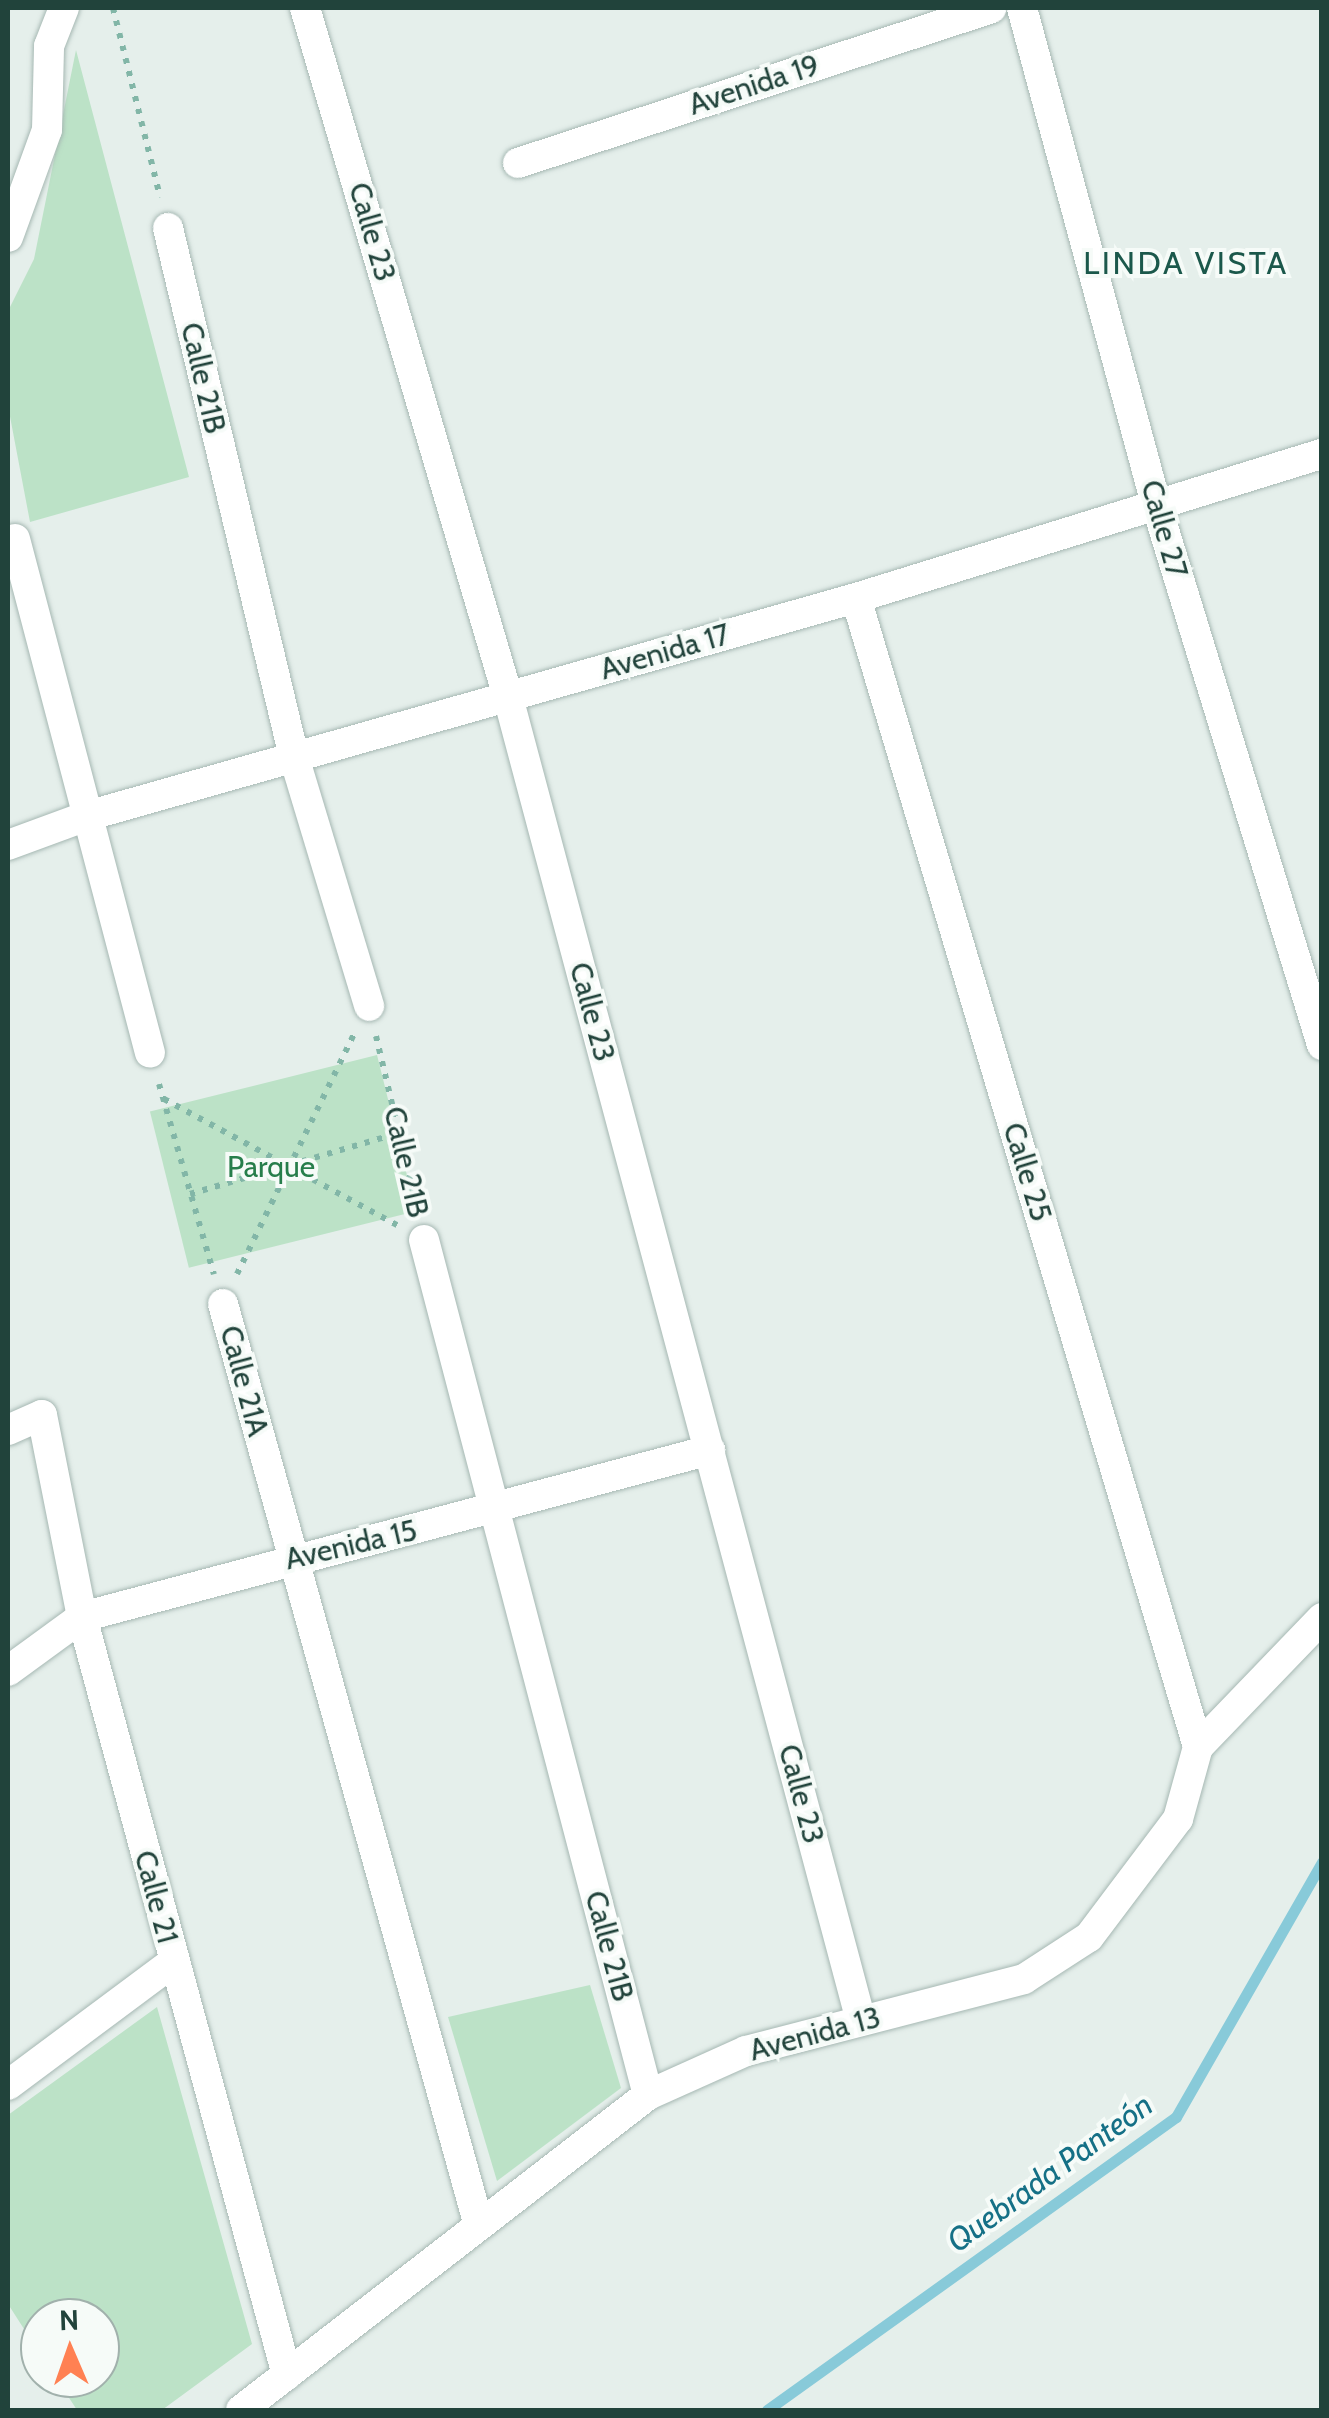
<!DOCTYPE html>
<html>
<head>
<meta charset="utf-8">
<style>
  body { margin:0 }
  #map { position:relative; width:1329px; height:2418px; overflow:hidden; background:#e5efeb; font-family:Cabin,sans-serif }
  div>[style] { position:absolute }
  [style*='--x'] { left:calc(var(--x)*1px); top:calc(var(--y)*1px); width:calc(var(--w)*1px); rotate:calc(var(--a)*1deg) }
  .green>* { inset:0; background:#bce2c7; transform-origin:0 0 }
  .stream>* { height:11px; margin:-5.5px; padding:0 5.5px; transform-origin:5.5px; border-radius:5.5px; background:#88cad9 }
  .path>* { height:6px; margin-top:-3px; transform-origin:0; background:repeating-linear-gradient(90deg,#82b6a7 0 5px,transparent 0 13px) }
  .roads { filter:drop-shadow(0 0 2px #a6b8b3) drop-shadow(0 0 2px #a6b8b3) }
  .minor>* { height:30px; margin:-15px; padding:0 15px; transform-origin:15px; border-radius:15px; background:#fff }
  span { translate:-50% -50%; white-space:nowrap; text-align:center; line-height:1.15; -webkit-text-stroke:8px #f6fbf8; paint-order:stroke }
  .street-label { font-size:30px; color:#21433b }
  .park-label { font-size:30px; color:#277e4b }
  .neighbourhood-label { font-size:32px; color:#1b584b; letter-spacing:2.5px }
  .water-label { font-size:32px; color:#157086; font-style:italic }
  .frame { position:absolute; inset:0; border:10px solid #21433b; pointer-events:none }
  .north { position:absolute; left:20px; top:2298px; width:100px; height:100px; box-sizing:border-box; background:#f6fbf8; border:2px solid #a1b1ac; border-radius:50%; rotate:358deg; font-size:28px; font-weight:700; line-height:40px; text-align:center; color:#21433b }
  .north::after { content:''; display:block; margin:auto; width:35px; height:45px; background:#ff8153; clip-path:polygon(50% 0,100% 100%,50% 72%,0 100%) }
</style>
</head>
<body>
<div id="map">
  <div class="green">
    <div style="clip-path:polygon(76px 50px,189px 477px,30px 522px,8px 406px,8px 311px,34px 259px)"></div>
    <div style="left:377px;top:1055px;width:161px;height:234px;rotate:76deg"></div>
    <div style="clip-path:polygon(590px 1985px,621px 2088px,497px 2181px,448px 2017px)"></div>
    <div style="clip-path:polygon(157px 2007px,252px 2344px,162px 2410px,77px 2410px,56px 2378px,100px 2378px,100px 2318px,40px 2318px,40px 2354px,8px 2304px,8px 2115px)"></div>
  </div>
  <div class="stream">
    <div style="--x:767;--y:2410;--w:503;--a:-35.62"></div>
    <div style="--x:1176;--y:2117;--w:294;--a:-60.2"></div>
  </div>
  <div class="path">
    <div style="--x:113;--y:8;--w:195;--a:76"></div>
    <div style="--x:376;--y:1036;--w:178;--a:76.7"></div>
    <div style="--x:159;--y:1084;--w:198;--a:73.9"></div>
    <div style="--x:164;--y:1099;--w:265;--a:28.4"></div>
    <div style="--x:190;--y:1194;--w:218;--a:-16.3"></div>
    <div style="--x:237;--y:1274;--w:267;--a:-64"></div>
  </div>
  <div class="roads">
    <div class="minor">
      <div style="--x:305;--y:8;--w:718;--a:73.58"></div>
      <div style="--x:508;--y:697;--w:1370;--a:75.07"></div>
      <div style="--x:1022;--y:8;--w:514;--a:74.88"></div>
      <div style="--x:1156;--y:504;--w:566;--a:72.94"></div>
      <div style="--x:518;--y:163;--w:498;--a:-18.1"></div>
      <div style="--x:168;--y:228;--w:544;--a:76.6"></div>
      <div style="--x:294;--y:757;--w:260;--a:73.2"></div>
      <div style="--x:8;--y:237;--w:114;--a:-70"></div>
      <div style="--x:47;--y:130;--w:84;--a:-88.6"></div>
      <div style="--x:49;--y:46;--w:41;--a:-68.5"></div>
      <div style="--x:15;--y:539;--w:531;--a:75.28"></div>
      <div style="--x:856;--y:598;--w:1199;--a:73.42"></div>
      <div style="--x:8;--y:845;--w:84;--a:-20.2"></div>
      <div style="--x:87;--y:816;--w:799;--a:-15.83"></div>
      <div style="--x:856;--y:598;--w:488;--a:-17.2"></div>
      <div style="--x:424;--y:1240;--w:884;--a:75.32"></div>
      <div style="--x:223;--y:1304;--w:953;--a:74.48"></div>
      <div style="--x:8;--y:1430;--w:37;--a:-24"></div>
      <div style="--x:42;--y:1415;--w:206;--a:78.8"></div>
      <div style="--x:82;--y:1617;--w:785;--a:74.87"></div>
      <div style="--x:8;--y:1671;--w:92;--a:-36.1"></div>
      <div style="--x:82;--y:1617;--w:650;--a:-14.89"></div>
      <div style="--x:8;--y:2085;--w:206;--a:-36.7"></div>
      <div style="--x:241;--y:2410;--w:515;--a:-37.74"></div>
      <div style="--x:648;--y:2095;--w:107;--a:-24.2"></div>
      <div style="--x:746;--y:2051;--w:287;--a:-14.5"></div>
      <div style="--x:1024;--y:1979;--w:77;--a:-32.9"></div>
      <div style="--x:1089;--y:1937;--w:148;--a:-53"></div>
      <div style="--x:1178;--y:1819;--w:75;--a:-74.5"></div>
      <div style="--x:1198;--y:1747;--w:179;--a:-46.1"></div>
    </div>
  </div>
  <div class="street-label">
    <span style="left:754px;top:85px;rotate:-18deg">Avenida 19</span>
    <span style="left:372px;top:232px;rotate:74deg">Calle 23</span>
    <span style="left:203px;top:378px;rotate:77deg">Calle 21B</span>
    <span style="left:1164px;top:529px;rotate:74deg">Calle 27</span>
    <span style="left:665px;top:652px;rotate:-16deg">Avenida 17</span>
    <span style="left:592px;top:1012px;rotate:75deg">Calle 23</span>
    <span style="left:406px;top:1162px;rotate:77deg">Calle 21B</span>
    <span style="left:1027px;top:1172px;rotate:73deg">Calle 25</span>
    <span style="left:244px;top:1381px;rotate:75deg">Calle 21A</span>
    <span style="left:351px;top:1545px;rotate:-13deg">Avenida 15</span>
    <span style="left:801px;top:1794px;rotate:75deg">Calle 23</span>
    <span style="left:156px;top:1897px;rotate:75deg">Calle 21</span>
    <span style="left:609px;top:1946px;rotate:75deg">Calle 21B</span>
    <span style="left:815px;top:2034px;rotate:-15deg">Avenida 13</span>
  </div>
  <div class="park-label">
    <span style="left:271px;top:1167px">Parque</span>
  </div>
  <div class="neighbourhood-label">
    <span style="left:1186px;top:263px">LINDA VISTA</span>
  </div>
  <div class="water-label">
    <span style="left:1050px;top:2173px;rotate:-36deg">Quebrada Panteón</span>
  </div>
  <div class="frame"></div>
  <div class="north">N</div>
</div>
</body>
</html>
